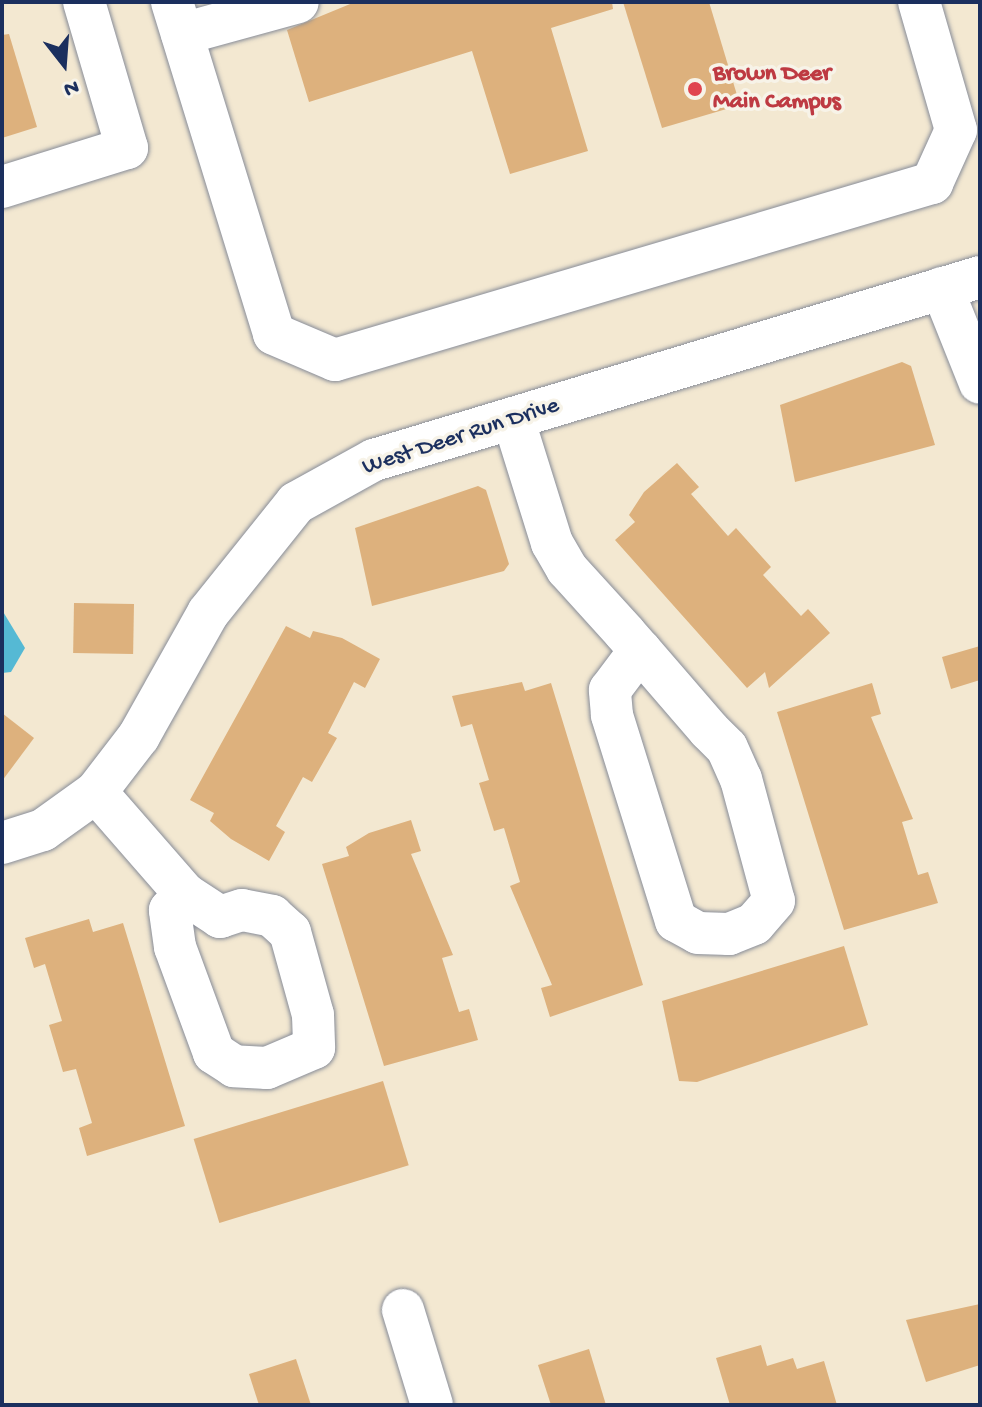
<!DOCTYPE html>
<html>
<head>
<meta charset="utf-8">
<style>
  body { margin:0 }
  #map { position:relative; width:982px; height:1407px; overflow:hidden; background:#f3e8d1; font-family:"Gochi Hand",sans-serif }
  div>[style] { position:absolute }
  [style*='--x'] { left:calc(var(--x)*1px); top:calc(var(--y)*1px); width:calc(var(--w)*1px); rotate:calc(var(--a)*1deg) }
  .water>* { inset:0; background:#55b9d4 }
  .building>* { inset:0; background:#ddb17d; transform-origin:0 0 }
  .roads { filter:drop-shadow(0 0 2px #878c98) drop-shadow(0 0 2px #878c98) }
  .minor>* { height:42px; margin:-21px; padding:0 21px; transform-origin:21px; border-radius:21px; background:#fff }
  .dots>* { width:22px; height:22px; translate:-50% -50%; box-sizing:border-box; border:4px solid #f7f3e8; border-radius:50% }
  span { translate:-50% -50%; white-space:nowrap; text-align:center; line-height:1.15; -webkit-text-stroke:7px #f7f3e8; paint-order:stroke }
  .health-label { font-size:24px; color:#be3a42; font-weight:700 }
  .left { translate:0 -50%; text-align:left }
  .street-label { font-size:24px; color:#1b2f5e }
  .frame { position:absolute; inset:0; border:4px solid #1b2f5e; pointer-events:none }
  .north { position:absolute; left:24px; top:24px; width:80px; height:80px; -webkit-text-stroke:6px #f7f3e8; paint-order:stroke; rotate:163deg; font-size:22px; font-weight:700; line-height:32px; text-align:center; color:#1b2f5e }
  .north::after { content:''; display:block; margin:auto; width:28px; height:36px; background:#1b2f5e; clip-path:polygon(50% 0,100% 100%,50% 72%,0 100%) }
</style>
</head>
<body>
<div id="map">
  <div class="water">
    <div style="clip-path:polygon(2px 610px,25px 648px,11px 672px,2px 673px)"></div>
  </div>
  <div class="building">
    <div style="clip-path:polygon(355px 2px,612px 2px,613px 9px,551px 28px,588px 151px,510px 174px,472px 51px,309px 102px,287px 30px)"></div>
    <div style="clip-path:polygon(623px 2px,709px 2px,740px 105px,662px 128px)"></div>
    <div style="clip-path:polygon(9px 34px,37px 127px,2px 138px,2px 35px)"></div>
    <div style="clip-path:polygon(902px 362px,911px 366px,935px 445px,795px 482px,780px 405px)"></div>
    <div style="clip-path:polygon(677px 463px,699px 487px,691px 494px,728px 536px,736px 528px,771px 567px,763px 575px,801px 616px,808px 609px,830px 633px,769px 688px,765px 672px,747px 688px,615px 540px,635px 522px,629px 515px,644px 492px)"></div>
    <div style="clip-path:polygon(478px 486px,486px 490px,509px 564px,504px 571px,372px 606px,355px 528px)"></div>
    <div style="left:74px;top:603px;width:60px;height:50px;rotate:1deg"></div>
    <div style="clip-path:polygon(286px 626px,310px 638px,313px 631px,342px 638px,380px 659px,365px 688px,354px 682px,328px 733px,337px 738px,312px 782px,303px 777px,276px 826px,285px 832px,269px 861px,231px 839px,210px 821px,214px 813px,190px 800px)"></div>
    <div style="clip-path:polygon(980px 646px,980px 680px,951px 689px,942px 657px)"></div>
    <div style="clip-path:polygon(522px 682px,525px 691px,551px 683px,643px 985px,550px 1017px,541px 988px,552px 985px,510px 886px,520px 882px,504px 828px,494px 831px,479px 783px,489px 780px,472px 724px,461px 727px,452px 696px)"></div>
    <div style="clip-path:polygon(872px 683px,881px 714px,871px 717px,913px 819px,902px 822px,918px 875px,928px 872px,938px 903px,844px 930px,777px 712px)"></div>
    <div style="clip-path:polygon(2px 713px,34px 738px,2px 781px)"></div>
    <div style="clip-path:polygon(411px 820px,421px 851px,411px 854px,453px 955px,442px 958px,459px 1012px,469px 1009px,478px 1040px,384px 1066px,322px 864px,349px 856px,346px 847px,369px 833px)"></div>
    <div style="clip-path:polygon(89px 919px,93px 932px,123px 923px,185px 1126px,87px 1156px,79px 1128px,92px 1123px,76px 1069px,63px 1072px,49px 1025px,62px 1021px,45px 964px,34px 968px,25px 938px)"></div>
    <div style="clip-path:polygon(844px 946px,868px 1025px,697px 1082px,679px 1081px,662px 1001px)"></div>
    <div style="left:383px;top:1081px;width:88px;height:198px;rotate:73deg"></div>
    <div style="clip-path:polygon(980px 1304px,980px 1365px,926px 1382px,906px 1320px)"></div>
    <div style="clip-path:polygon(761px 1345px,767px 1366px,793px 1358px,797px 1369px,824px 1361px,837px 1405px,730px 1405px,716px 1358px)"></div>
    <div style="clip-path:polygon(589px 1349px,606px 1405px,551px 1405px,538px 1365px)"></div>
    <div style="clip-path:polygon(296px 1359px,311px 1405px,259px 1405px,249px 1374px)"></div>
  </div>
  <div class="roads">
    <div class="minor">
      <div style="--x:172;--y:2;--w:347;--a:72.9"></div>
      <div style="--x:274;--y:334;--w:66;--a:23.1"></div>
      <div style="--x:335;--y:360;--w:623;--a:-16.51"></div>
      <div style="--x:932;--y:183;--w:58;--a:-65.6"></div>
      <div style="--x:956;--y:130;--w:133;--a:-106.1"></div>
      <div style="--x:182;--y:34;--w:120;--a:-15.4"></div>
      <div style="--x:2;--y:187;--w:131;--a:-17.3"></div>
      <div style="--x:127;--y:148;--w:152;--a:-106.4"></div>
      <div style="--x:942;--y:288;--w:102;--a:68.2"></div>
      <div style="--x:513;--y:418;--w:131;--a:72.7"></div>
      <div style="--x:552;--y:543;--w:30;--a:60"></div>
      <div style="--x:567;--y:569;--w:86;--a:47.8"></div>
      <div style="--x:625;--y:633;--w:23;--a:49"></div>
      <div style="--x:640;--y:650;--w:106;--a:49.2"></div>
      <div style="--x:709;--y:730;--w:25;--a:45"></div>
      <div style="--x:727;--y:748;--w:34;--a:66"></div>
      <div style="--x:741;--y:779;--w:126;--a:74.9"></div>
      <div style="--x:774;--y:901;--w:30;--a:131"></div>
      <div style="--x:754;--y:924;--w:27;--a:158"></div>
      <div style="--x:729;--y:934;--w:31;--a:-178"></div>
      <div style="--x:698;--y:933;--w:25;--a:-151"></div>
      <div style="--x:676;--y:921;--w:216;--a:-107.3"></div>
      <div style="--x:612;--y:715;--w:25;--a:-95"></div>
      <div style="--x:610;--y:690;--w:50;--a:-53.1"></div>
      <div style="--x:96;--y:792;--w:135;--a:48.9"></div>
      <div style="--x:185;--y:894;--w:42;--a:33.3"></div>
      <div style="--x:220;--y:917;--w:23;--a:-18"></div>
      <div style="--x:242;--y:910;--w:31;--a:11"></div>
      <div style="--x:272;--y:916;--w:24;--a:42"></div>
      <div style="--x:290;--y:932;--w:86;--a:74.5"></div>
      <div style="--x:313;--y:1015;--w:33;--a:88"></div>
      <div style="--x:314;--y:1048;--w:51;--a:156.9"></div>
      <div style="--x:267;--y:1068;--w:33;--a:-177"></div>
      <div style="--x:234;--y:1066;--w:24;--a:-147"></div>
      <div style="--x:214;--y:1053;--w:113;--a:-110.2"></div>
      <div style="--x:175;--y:947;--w:37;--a:-98"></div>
      <div style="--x:170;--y:910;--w:22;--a:-47"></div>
      <div style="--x:2;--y:843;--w:43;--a:-17.6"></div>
      <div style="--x:43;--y:830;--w:65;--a:-35.6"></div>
      <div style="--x:96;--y:792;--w:71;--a:-52.5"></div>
      <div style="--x:139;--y:736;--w:141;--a:-60.7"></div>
      <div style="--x:208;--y:613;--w:141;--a:-51.3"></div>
      <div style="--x:296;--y:503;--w:89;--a:-28.9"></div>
      <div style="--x:374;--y:460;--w:633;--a:-16.8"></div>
      <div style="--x:403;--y:1310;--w:99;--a:73"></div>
    </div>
  </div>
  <div class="dots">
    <div style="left:695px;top:89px;background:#e0444e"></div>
  </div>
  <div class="health-label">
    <span class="left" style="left:713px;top:89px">Brown Deer<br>Main Campus</span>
  </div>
  <div class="street-label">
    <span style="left:461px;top:437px;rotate:-18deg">West Deer Run Drive</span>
  </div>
  <div class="frame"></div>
  <div class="north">N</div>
</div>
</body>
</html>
